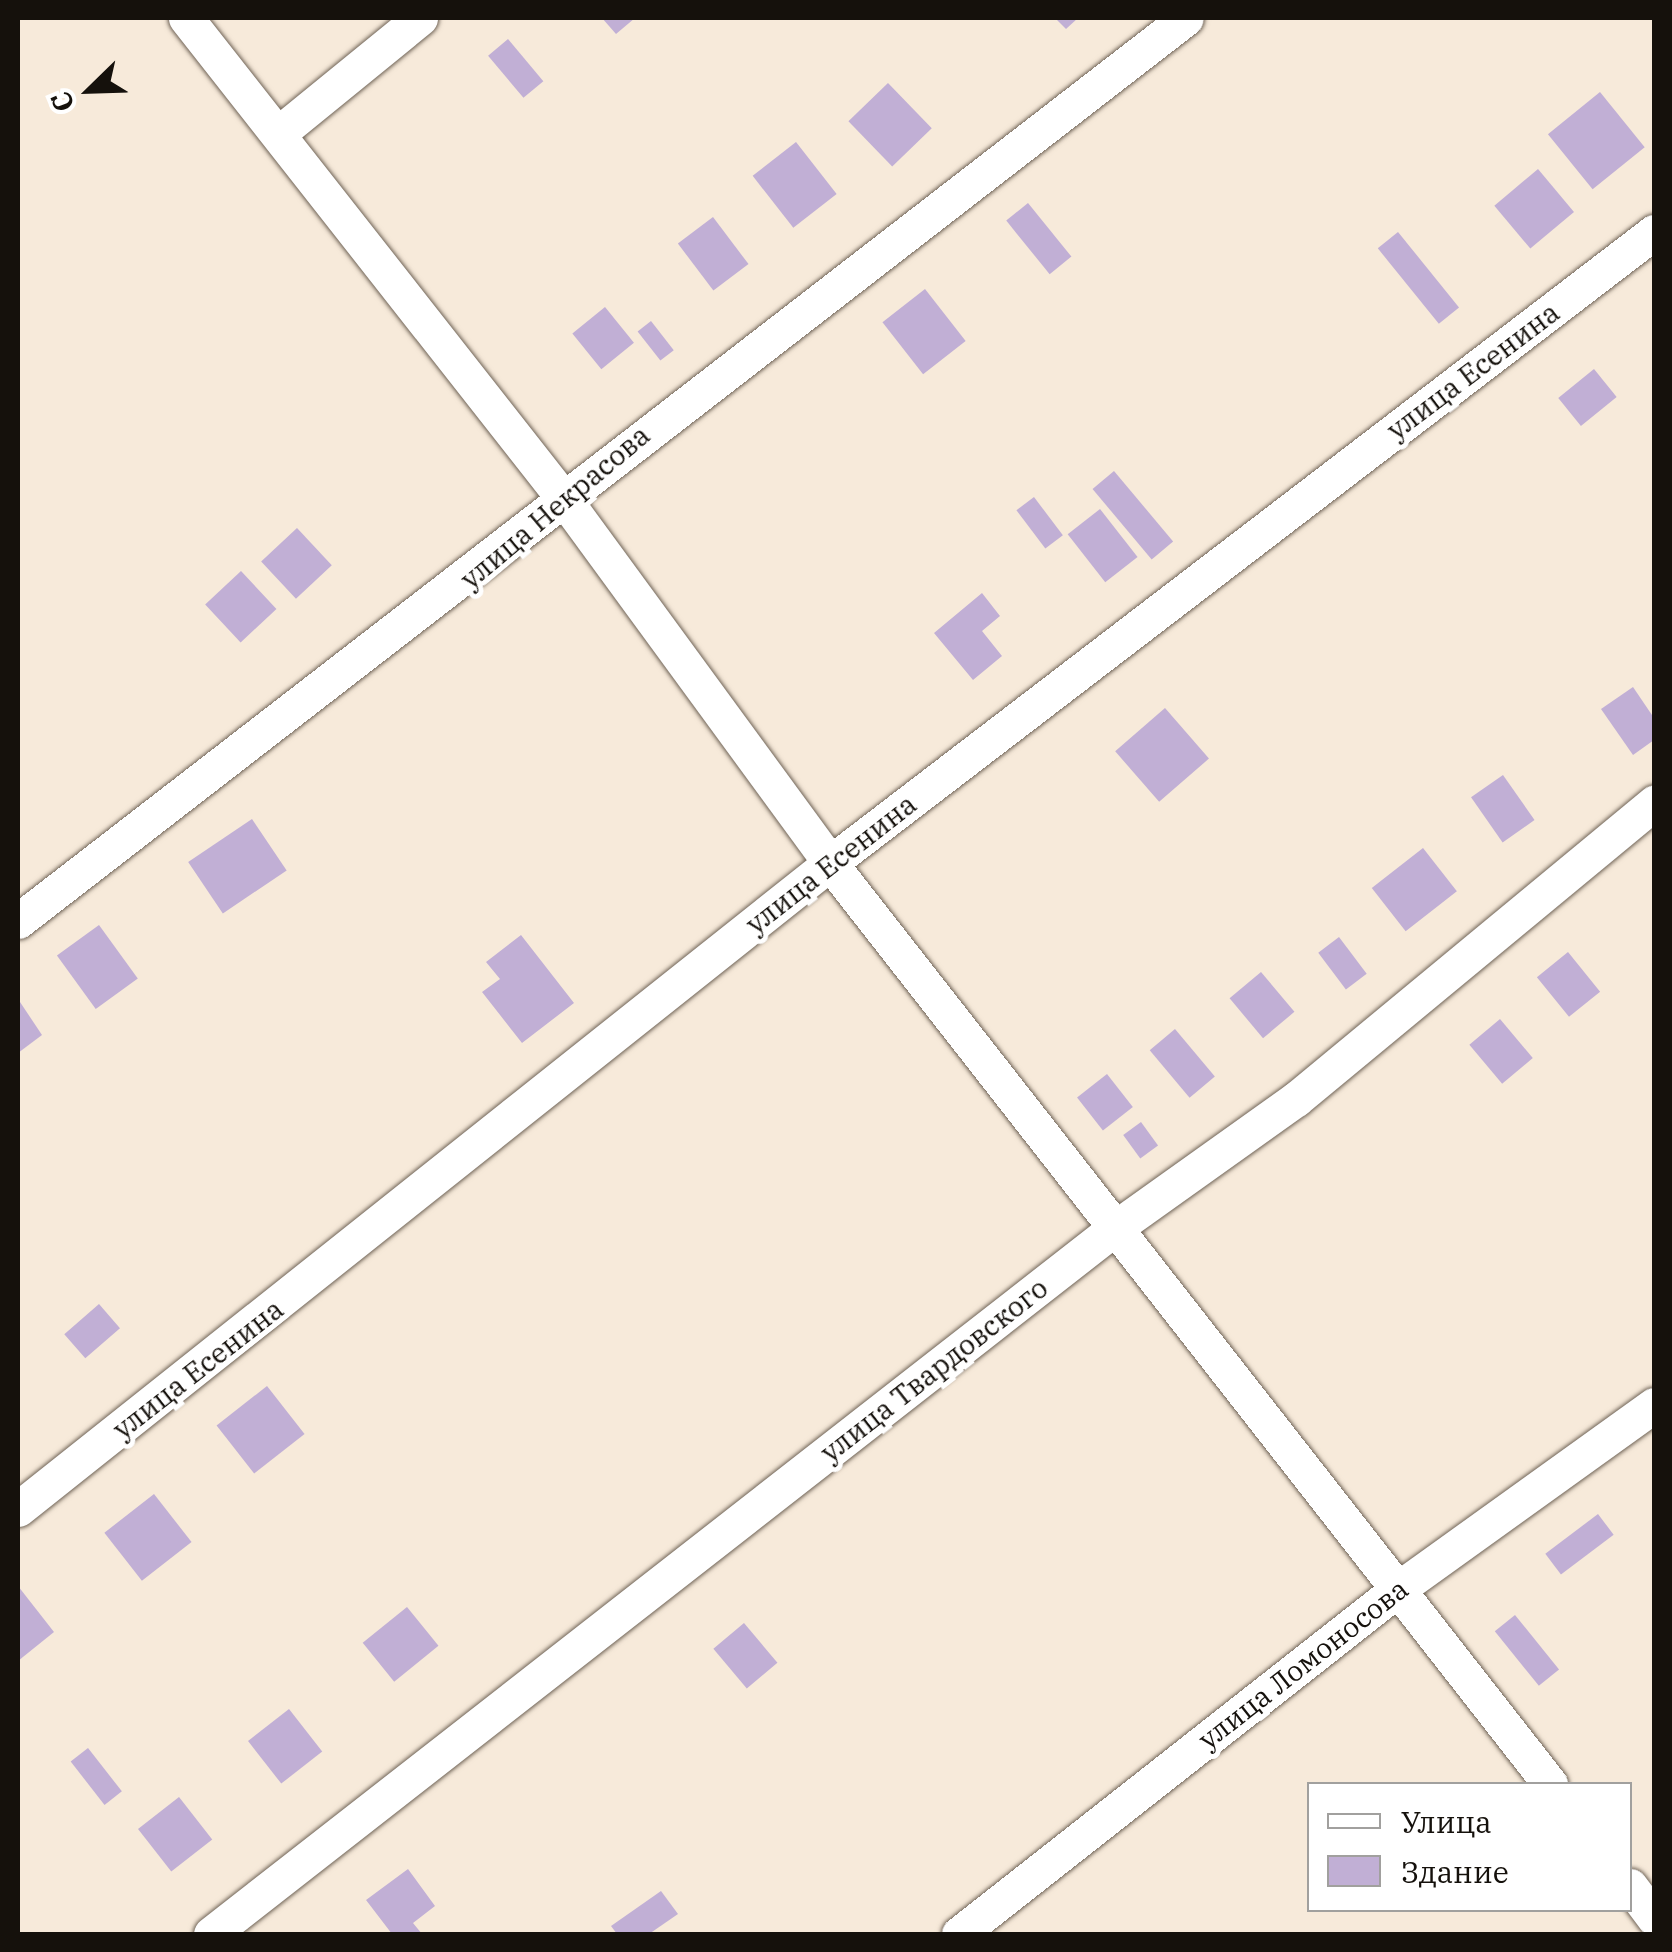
<!DOCTYPE html>
<html>
<head>
<meta charset="utf-8">
<style>
  body { margin:0 }
  #map { position:relative; width:1672px; height:1952px; overflow:hidden; background:#f7eada; font-family:"IBM Plex Serif",serif }
  div>[style] { position:absolute }
  [style*='--x'] { left:calc(var(--x)*1px); top:calc(var(--y)*1px); width:calc(var(--w)*1px); rotate:calc(var(--a)*1deg) }
  .building>* { inset:0; background:#c1afd5; transform-origin:0 0 }
  .roads { filter:drop-shadow(0 0 2px #6f6356) drop-shadow(0 0 2px #6f6356) }
  .street>* { height:35px; margin:-17.5px; padding:0 17.5px; transform-origin:17.5px; border-radius:17.5px; background:#fff }
  span { translate:-50% -50%; white-space:nowrap; text-align:center; line-height:1.15; -webkit-text-stroke:10px #fff; paint-order:stroke }
  .street-label { font-size:28px; color:#15110c }
  .frame { position:absolute; inset:0; border:20px solid #15110c; pointer-events:none }
  .legend { position:absolute; left:1307px; top:1782px; width:325px; height:130px; box-sizing:border-box; background:#fff; border:2px solid #a1a09e; margin:0; padding:12px 18px; list-style:none; font-size:30px; color:#15110c }
  .legend li { display:flex; align-items:center; gap:20px; height:50px }
  .legend b { width:50px; border:2px solid #a1a09e }
  .north { position:absolute; left:40px; top:40px; width:100px; height:100px; -webkit-text-stroke:8px #fff; paint-order:stroke; rotate:247deg; font-size:28px; font-weight:700; line-height:40px; text-align:center; color:#15110c }
  .north::after { content:''; display:block; margin:auto; width:35px; height:45px; background:#15110c; clip-path:polygon(50% 0,100% 100%,50% 72%,0 100%) }
</style>
</head>
<body>
<div id="map">
  <div class="building">
    <div style="clip-path:polygon(602px 18px,635px 18px,616px 34px)"></div>
    <div style="clip-path:polygon(1055px 18px,1078px 18px,1066px 29px)"></div>
    <div style="left:508px;top:39px;width:55px;height:26px;rotate:50deg"></div>
    <div style="left:888px;top:83px;width:63px;height:55px;rotate:46deg"></div>
    <div style="left:1600px;top:92px;width:71px;height:67px;rotate:51deg"></div>
    <div style="left:796px;top:142px;width:66px;height:55px;rotate:52deg"></div>
    <div style="left:1538px;top:169px;width:56px;height:57px;rotate:50deg"></div>
    <div style="left:1028px;top:203px;width:69px;height:28px;rotate:51deg"></div>
    <div style="left:713px;top:217px;width:59px;height:44px;rotate:53deg"></div>
    <div style="left:1398px;top:232px;width:97px;height:26px;rotate:51deg"></div>
    <div style="left:925px;top:289px;width:66px;height:54px;rotate:52deg"></div>
    <div style="left:605px;top:307px;width:46px;height:42px;rotate:51deg"></div>
    <div style="left:651px;top:321px;width:37px;height:17px;rotate:52deg"></div>
    <div style="left:1594px;top:369px;width:36px;height:46px;rotate:51deg"></div>
    <div style="left:1114px;top:471px;width:92px;height:28px;rotate:50deg"></div>
    <div style="left:1034px;top:497px;width:48px;height:22px;rotate:53deg"></div>
    <div style="left:1100px;top:509px;width:61px;height:41px;rotate:52deg"></div>
    <div style="left:297px;top:528px;width:51px;height:49px;rotate:47deg"></div>
    <div style="left:241px;top:571px;width:52px;height:49px;rotate:47deg"></div>
    <div style="clip-path:polygon(982px 593px,1000px 616px,982px 631px,1002px 656px,973px 680px,934px 633px)"></div>
    <div style="clip-path:polygon(1633px 687px,1654px 718px,1654px 740px,1633px 755px,1601px 709px)"></div>
    <div style="left:1165px;top:708px;width:67px;height:66px;rotate:49deg"></div>
    <div style="left:1503px;top:775px;width:55px;height:39px;rotate:55deg"></div>
    <div style="left:252px;top:819px;width:62px;height:77px;rotate:56deg"></div>
    <div style="left:1423px;top:848px;width:55px;height:65px;rotate:52deg"></div>
    <div style="left:99px;top:925px;width:66px;height:52px;rotate:54deg"></div>
    <div style="clip-path:polygon(521px 935px,574px 1003px,522px 1043px,482px 992px,500px 979px,486px 962px)"></div>
    <div style="left:1339px;top:937px;width:46px;height:26px;rotate:53deg"></div>
    <div style="left:1568px;top:952px;width:51px;height:40px;rotate:51deg"></div>
    <div style="left:1261px;top:972px;width:52px;height:41px;rotate:50deg"></div>
    <div style="clip-path:polygon(18px 999px,42px 1035px,18px 1053px)"></div>
    <div style="left:1500px;top:1019px;width:51px;height:40px;rotate:50deg"></div>
    <div style="left:1175px;top:1029px;width:62px;height:33px;rotate:50deg"></div>
    <div style="left:1107px;top:1074px;width:42px;height:38px;rotate:52deg"></div>
    <div style="left:1141px;top:1122px;width:29px;height:22px;rotate:54deg"></div>
    <div style="left:99px;top:1304px;width:32px;height:46px;rotate:49deg"></div>
    <div style="left:267px;top:1386px;width:61px;height:64px;rotate:52deg"></div>
    <div style="left:154px;top:1494px;width:61px;height:63px;rotate:52deg"></div>
    <div style="left:1598px;top:1514px;width:26px;height:66px;rotate:53deg"></div>
    <div style="clip-path:polygon(18px 1586px,54px 1632px,18px 1661px)"></div>
    <div style="left:407px;top:1607px;width:50px;height:57px;rotate:51deg"></div>
    <div style="left:1515px;top:1615px;width:70px;height:26px;rotate:51deg"></div>
    <div style="left:744px;top:1623px;width:52px;height:40px;rotate:50deg"></div>
    <div style="left:289px;top:1709px;width:54px;height:52px;rotate:52deg"></div>
    <div style="left:88px;top:1748px;width:55px;height:22px;rotate:52deg"></div>
    <div style="left:179px;top:1797px;width:54px;height:52px;rotate:52deg"></div>
    <div style="clip-path:polygon(408px 1869px,435px 1906px,413px 1923px,422px 1934px,392px 1934px,366px 1900px)"></div>
    <div style="clip-path:polygon(661px 1891px,678px 1914px,649px 1934px,617px 1934px,611px 1926px)"></div>
  </div>
  <div class="roads">
    <div class="street">
      <div style="--x:186;--y:18;--w:612;--a:51.84"></div>
      <div style="--x:564;--y:499;--w:451;--a:53.8"></div>
      <div style="--x:830;--y:863;--w:1169;--a:51.98"></div>
      <div style="--x:279;--y:133;--w:182;--a:-39.2"></div>
      <div style="--x:18;--y:921;--w:1476;--a:-37.71"></div>
      <div style="--x:18;--y:1509;--w:1038;--a:-38.5"></div>
      <div style="--x:830;--y:863;--w:1038;--a:-37.44"></div>
      <div style="--x:1630;--y:1886;--w:40;--a:53"></div>
      <div style="--x:211;--y:1934;--w:1147;--a:-37.99"></div>
      <div style="--x:1115;--y:1228;--w:222;--a:-35.5"></div>
      <div style="--x:1296;--y:1099;--w:465;--a:-39.6"></div>
      <div style="--x:959;--y:1934;--w:558;--a:-38.16"></div>
      <div style="--x:1398;--y:1589;--w:315;--a:-35.7"></div>
    </div>
  </div>
  <div class="street-label">
    <span style="left:1473px;top:371px;rotate:-37deg">улица Есенина</span>
    <span style="left:555px;top:507px;rotate:-40deg">улица Некрасова</span>
    <span style="left:831px;top:864px;rotate:-38deg">улица Есенина</span>
    <span style="left:198px;top:1369px;rotate:-38deg">улица Есенина</span>
    <span style="left:934px;top:1370px;rotate:-38deg">улица Твардовского</span>
    <span style="left:1303px;top:1664px;rotate:-38deg">улица Ломоносова</span>
  </div>
  <div class="frame"></div>
  <ul class="legend">
  <li><b style="height:12px;background:#fff"></b>Улица</li>
  <li><b style="height:28px;background:#c1afd5"></b>Здание</li>
  </ul>
  <div class="north">С</div>
</div>
</body>
</html>
